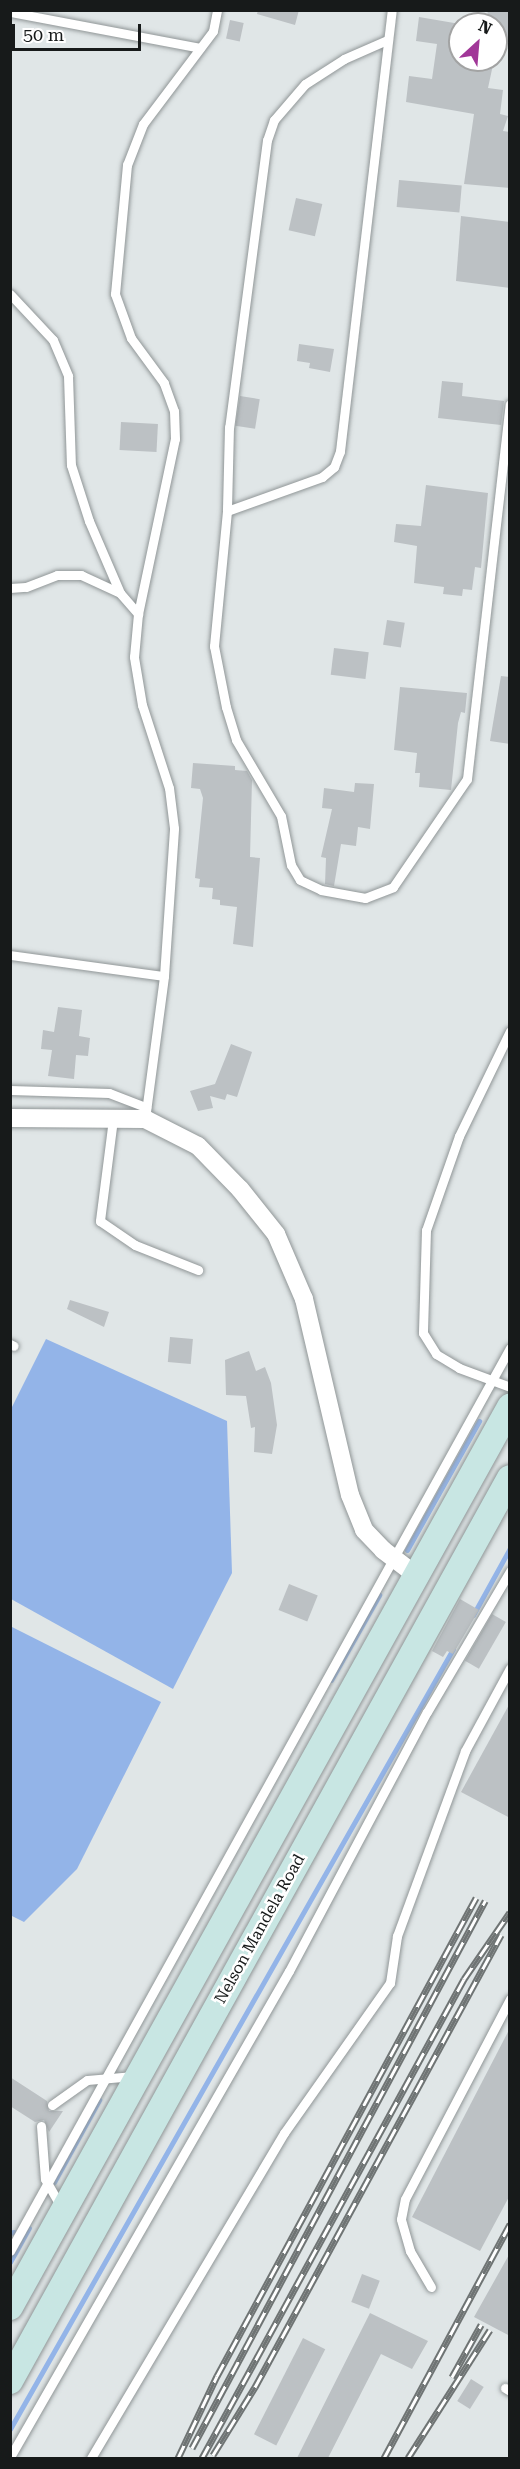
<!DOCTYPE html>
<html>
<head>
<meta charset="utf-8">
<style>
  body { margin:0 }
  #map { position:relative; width:520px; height:2469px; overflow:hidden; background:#e0e6e7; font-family:"Roboto Serif",serif }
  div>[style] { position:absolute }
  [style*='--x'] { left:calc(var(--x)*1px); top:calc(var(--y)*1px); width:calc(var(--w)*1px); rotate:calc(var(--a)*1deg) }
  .water>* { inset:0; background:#93b4e8 }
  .stream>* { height:5px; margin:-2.5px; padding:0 2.5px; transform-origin:2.5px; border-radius:2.5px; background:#93b4e8 }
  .building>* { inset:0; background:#bcc1c4; transform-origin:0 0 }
  .roads { filter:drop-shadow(0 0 2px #909697) drop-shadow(0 0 2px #909697) }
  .lane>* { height:9px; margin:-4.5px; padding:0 4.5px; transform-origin:4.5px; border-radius:4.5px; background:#fff }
  .street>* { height:18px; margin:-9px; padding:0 9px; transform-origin:9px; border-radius:9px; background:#fff }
  .secondary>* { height:26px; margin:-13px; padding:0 13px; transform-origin:13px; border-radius:13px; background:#c8e6e3 }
  .rail>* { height:7px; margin-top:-3.5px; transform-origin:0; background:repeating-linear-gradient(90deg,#fff 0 14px,#6f7474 0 28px); box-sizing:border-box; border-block:2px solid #6f7474 }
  span { translate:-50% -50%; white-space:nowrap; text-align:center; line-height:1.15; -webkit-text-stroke:5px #fff; paint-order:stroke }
  .street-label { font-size:16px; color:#171a1a }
  .frame { position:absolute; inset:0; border:12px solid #171a1a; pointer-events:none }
  .north { position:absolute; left:448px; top:12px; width:60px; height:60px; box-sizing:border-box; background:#fff; border:2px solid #a2a3a3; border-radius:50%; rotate:26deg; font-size:16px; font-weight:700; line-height:24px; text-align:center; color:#171a1a }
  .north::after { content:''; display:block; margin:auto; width:21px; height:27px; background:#a13798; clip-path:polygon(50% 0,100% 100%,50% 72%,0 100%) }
  .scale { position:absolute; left:12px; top:24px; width:129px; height:27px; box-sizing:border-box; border:3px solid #171a1a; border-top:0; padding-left:8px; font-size:18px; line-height:21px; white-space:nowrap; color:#171a1a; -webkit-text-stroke:4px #fff; paint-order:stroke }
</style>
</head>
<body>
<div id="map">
  <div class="water">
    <div style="clip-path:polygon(46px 1339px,227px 1421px,232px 1573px,173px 1689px,11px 1599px,11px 1409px)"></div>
    <div style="clip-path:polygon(10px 1626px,161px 1702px,77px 1869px,24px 1922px,10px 1915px)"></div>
  </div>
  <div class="stream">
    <div style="--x:407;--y:1550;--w:148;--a:-60.8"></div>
    <div style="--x:473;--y:1615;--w:77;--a:-61.1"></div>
    <div style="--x:331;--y:1680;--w:98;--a:-60.5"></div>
    <div style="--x:54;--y:2182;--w:94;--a:-61.2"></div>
    <div style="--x:10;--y:2233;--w:4;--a:-14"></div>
    <div style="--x:10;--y:2262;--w:39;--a:-61"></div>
    <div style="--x:10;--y:2429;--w:897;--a:-60.41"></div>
  </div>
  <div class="building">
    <div style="clip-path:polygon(258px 10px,299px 10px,295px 25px,257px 14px)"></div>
    <div style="clip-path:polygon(488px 10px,510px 10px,510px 42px,496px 40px,496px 24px,486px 24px)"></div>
    <div style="clip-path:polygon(419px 17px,460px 24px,460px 60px,494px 60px,488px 88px,503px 90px,500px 114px,508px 116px,503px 131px,510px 132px,510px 188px,464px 184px,474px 114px,406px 102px,409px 76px,432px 79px,437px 44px,416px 41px)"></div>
    <div style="left:230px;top:20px;width:14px;height:19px;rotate:12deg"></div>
    <div style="left:399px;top:180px;width:63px;height:27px;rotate:5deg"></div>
    <div style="left:296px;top:198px;width:27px;height:33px;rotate:13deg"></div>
    <div style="clip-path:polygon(461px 216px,510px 222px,510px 288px,456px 281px)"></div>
    <div style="clip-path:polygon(299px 344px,334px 349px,330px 372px,309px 368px,310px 363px,297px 361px)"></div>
    <div style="clip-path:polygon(442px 381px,463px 383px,462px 396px,504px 401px,501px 425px,438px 418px)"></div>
    <div style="left:240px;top:396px;width:20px;height:30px;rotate:9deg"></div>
    <div style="left:121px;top:422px;width:37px;height:28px;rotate:3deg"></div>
    <div style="clip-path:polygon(426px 485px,488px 493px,481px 568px,475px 567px,472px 590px,463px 589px,462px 596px,443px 594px,444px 587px,414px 583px,417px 546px,394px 542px,396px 524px,421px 526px)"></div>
    <div style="left:387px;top:620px;width:18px;height:25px;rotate:9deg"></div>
    <div style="left:334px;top:648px;width:35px;height:27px;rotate:7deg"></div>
    <div style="clip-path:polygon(501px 676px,510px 677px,510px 744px,490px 741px)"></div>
    <div style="clip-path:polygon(400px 687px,467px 693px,465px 713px,461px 712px,458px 723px,451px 790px,419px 787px,420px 773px,415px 773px,417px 753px,394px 750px)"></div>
    <div style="clip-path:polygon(193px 763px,235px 766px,235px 770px,247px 771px,252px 780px,250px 857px,260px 858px,253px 947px,233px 944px,237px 907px,220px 905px,220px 900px,212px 899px,213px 888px,199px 887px,200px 879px,195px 878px,203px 798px,200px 789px,191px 788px)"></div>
    <div style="clip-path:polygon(355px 783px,374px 784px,370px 829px,358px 827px,356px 846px,341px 844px,334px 886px,325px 884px,326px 858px,321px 857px,332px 809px,322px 808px,324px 788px,354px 792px)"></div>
    <div style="clip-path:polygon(58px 1007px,82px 1010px,79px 1036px,90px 1038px,88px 1056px,76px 1055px,74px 1079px,48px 1076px,52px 1050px,41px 1049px,43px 1030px,54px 1032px)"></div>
    <div style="clip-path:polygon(231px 1044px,252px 1052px,237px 1097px,227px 1094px,225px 1100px,210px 1096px,213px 1108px,198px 1111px,190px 1091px,215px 1084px)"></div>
    <div style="clip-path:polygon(70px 1300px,109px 1312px,104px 1327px,67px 1309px)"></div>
    <div style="left:170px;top:1337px;width:23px;height:25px;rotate:5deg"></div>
    <div style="clip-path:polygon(249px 1351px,256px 1371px,265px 1367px,271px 1383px,277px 1425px,272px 1454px,254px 1452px,255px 1427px,251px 1428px,246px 1396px,226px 1395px,225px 1360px)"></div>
    <div style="left:289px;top:1584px;width:31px;height:28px;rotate:22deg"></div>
    <div style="clip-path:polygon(460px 1599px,479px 1610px,453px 1654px,447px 1651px,443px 1657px,432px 1651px)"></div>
    <div style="left:492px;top:1614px;width:16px;height:54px;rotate:30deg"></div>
    <div style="clip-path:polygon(510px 1703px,510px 1818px,461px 1792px)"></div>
    <div style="clip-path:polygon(510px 2028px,510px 2195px,480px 2251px,412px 2217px)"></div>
    <div style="clip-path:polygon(10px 2077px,47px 2101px,49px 2111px,63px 2111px,49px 2132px,44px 2120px,35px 2122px,10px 2106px)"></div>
    <div style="clip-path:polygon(510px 2253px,510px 2336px,474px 2317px)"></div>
    <div style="left:362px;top:2274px;width:19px;height:30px;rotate:21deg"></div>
    <div style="clip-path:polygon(370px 2313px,428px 2341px,412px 2369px,381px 2354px,328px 2458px,297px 2458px)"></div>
    <div style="left:303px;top:2338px;width:25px;height:108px;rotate:27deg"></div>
    <div style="left:471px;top:2379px;width:15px;height:26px;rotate:32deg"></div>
  </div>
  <div class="roads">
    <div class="lane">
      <div style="--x:10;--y:12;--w:193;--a:10.7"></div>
      <div style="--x:387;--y:40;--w:47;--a:156.2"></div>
      <div style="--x:344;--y:59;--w:46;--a:147.3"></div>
      <div style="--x:305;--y:84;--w:48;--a:130.7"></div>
      <div style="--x:274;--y:120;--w:21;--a:109"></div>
      <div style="--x:267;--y:140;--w:290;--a:97.5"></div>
      <div style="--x:229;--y:427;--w:84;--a:91.4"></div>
      <div style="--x:227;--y:511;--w:136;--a:95.5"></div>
      <div style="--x:214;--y:646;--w:62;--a:78.9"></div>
      <div style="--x:226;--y:707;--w:34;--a:73"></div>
      <div style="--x:236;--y:740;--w:88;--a:59.4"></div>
      <div style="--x:281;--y:816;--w:50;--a:78.5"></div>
      <div style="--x:291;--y:865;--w:17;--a:59"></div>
      <div style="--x:300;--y:880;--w:23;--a:25"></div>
      <div style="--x:321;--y:890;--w:45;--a:10.3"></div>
      <div style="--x:365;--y:898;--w:30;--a:-21"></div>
      <div style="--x:393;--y:887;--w:131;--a:-55.6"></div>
      <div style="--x:467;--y:779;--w:377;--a:-83.5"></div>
      <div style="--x:10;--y:294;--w:63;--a:46.9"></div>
      <div style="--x:53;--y:340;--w:39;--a:67"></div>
      <div style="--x:68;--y:376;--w:89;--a:88.1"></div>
      <div style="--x:71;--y:465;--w:59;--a:72.2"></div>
      <div style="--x:89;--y:521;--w:78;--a:66.7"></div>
      <div style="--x:227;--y:511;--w:101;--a:-19.7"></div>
      <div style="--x:322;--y:477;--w:16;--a:-40"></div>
      <div style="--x:334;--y:467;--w:17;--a:-69"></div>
      <div style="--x:340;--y:451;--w:444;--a:-83.3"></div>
      <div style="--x:10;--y:588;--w:16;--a:-4"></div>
      <div style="--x:26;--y:587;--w:33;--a:-21"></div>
      <div style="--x:57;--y:575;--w:24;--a:0"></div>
      <div style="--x:81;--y:575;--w:43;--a:24.8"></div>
      <div style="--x:120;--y:593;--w:28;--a:49"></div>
      <div style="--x:10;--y:955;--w:155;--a:7.8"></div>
      <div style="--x:510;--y:1031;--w:117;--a:115.9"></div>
      <div style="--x:459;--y:1136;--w:100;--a:109.3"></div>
      <div style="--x:426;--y:1230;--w:103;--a:91.7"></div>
      <div style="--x:423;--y:1333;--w:25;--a:58"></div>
      <div style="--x:436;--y:1354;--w:27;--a:31"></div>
      <div style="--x:459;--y:1368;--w:54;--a:20.4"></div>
      <div style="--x:10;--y:1090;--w:99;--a:1.7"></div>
      <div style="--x:109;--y:1093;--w:40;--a:21"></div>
      <div style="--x:113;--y:1119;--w:103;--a:97.3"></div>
      <div style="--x:100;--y:1221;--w:42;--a:34.4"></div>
      <div style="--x:135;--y:1245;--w:68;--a:21.6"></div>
      <div style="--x:145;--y:1119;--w:144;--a:-82.4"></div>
      <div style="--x:164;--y:976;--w:148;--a:-86.1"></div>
      <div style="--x:174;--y:828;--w:40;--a:-97.1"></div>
      <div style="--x:169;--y:788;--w:87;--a:-108"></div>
      <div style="--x:142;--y:705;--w:49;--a:-99.5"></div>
      <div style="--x:134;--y:657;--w:43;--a:-84.7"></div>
      <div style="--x:138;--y:614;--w:179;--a:-78.1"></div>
      <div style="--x:175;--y:439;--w:28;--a:-92"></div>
      <div style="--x:174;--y:411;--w:30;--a:-110"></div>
      <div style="--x:164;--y:383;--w:56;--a:-126.3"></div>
      <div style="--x:131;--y:338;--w:47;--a:-110"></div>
      <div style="--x:115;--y:294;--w:130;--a:-84.7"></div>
      <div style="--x:127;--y:165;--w:44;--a:-68.7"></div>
      <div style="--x:143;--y:124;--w:116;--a:-53"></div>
      <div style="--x:213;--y:31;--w:21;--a:-79"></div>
      <div style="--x:10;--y:1344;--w:4;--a:27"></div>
      <div style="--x:52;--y:2105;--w:43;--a:-35.5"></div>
      <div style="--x:87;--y:2080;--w:47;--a:-4.9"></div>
      <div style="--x:41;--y:2126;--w:53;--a:85.7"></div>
      <div style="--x:45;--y:2179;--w:34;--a:60"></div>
      <div style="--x:10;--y:2251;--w:1032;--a:-61.03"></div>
      <div style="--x:431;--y:2287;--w:42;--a:-120.3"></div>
      <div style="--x:410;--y:2251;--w:33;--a:-106"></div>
      <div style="--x:401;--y:2219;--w:20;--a:-79"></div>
      <div style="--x:405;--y:2199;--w:226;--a:-62.3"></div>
      <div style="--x:505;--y:2388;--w:6;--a:31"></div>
      <div style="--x:10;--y:2457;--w:560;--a:-60.14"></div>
      <div style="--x:289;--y:1971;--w:293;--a:-62"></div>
      <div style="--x:427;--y:1712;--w:164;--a:-59.5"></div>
      <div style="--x:91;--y:2458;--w:378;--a:-59.3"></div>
      <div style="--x:284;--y:2133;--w:184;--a:-54.8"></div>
      <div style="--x:390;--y:1983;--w:48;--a:-81.5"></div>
      <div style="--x:397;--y:1936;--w:197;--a:-69.8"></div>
      <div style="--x:465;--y:1751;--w:94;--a:-61.5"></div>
    </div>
    <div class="street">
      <div style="--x:10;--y:1118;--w:135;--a:0.4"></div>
      <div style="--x:145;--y:1119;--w:59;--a:27"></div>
      <div style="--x:198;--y:1146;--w:60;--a:45.7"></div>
      <div style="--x:240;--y:1189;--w:58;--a:51.3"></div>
      <div style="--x:276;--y:1234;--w:71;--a:66.7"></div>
      <div style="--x:304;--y:1299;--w:201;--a:76.8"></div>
      <div style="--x:350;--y:1495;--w:38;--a:68"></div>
      <div style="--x:364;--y:1530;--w:28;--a:46"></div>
      <div style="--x:383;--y:1550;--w:43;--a:37.4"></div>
    </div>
    <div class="secondary">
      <div style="--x:10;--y:2307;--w:1030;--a:-60.95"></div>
      <div style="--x:10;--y:2381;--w:1032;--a:-61.03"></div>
    </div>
  </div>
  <div class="rail">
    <div style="--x:452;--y:2377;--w:60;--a:-60.9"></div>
    <div style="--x:192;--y:2448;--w:621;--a:-61.82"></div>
    <div style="--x:213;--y:2455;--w:80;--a:-58.3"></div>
    <div style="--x:255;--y:2387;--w:515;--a:-61.44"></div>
    <div style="--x:178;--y:2458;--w:91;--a:-64.6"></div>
    <div style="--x:217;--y:2376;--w:544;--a:-61.55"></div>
    <div style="--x:202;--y:2458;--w:546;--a:-61.32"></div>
    <div style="--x:464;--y:1979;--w:81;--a:-55.5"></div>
    <div style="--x:384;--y:2458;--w:266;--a:-61.7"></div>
    <div style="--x:408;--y:2458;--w:152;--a:-57.4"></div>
  </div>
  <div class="street-label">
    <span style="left:260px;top:1929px;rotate:-61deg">Nelson Mandela Road</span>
  </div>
  <div class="frame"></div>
  <div class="north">N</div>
  <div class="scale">50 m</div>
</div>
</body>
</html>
